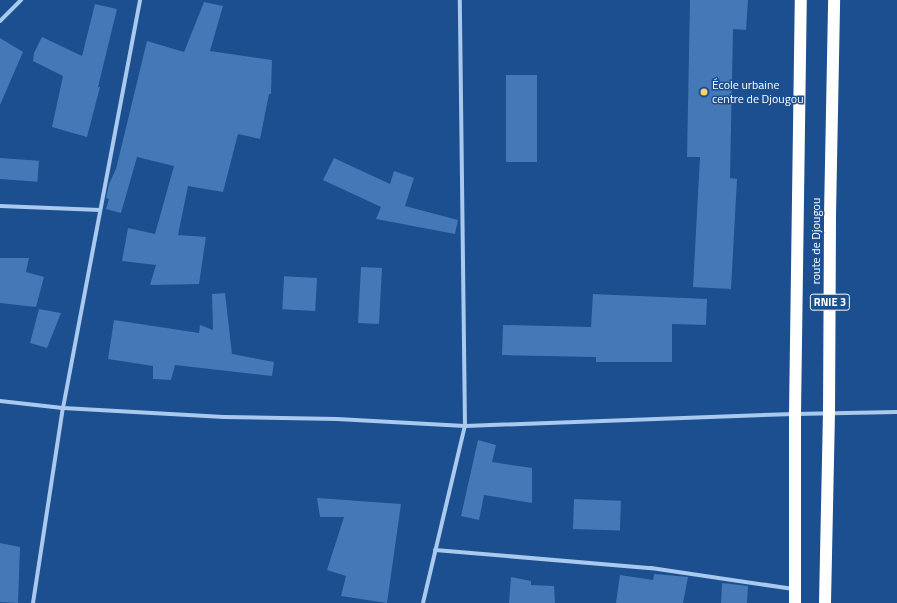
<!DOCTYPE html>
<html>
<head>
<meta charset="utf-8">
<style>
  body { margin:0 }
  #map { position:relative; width:897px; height:603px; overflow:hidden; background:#1b4f8f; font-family:"Titillium Web",sans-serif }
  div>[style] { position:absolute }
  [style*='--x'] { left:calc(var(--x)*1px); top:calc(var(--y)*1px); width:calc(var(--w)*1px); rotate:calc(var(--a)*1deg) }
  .building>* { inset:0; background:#4478b7; transform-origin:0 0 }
  .street>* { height:4px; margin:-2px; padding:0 2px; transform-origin:2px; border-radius:2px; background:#a9c9ee }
  .highway>* { height:12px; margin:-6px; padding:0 6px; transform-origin:6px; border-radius:6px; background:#fff }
  .dots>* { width:11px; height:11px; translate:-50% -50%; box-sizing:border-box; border:2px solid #1b4f8f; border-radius:50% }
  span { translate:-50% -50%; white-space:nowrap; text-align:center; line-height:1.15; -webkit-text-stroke:3px #1b4f8f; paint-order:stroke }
  .shield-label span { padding:1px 3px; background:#1b4f8f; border:1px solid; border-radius:3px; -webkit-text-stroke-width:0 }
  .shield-label { font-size:11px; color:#fff; font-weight:700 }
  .poi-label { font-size:12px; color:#fff }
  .left { translate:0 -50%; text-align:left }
  .street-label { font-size:12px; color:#fff }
</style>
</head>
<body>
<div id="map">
  <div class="building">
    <div style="clip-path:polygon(690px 0,748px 0,746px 30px,733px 29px,730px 178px,737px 179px,731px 289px,693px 287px,700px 157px,687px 157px)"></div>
    <div style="clip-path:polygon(204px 2px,223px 6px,210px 51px,272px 60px,271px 94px,269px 94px,260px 139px,238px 134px,223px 192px,188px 186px,178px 235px,206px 237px,199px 284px,150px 285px,156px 265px,122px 261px,128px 228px,155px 234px,174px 166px,137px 157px,121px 213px,106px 209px,109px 199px,106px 198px,109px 184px,116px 169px,147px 41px,184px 52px)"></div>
    <div style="clip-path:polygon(95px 4px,117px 9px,98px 87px,100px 87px,87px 137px,52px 127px,63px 76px,33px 61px,34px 53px,42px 37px,82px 56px)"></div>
    <div style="clip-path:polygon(0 38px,23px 52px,0 105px)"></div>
    <div style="left:506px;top:75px;width:31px;height:87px"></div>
    <div style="left:0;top:158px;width:39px;height:21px;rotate:4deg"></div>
    <div style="clip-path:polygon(334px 158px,390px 184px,394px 171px,414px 178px,405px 206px,458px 220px,455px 234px,376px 219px,381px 207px,323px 180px)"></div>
    <div style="clip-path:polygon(0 258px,29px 258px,26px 272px,44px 277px,36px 307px,0 303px)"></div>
    <div style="left:361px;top:267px;width:21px;height:56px;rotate:3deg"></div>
    <div style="left:317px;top:278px;width:33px;height:33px;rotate:93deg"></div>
    <div style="clip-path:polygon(225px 293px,232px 354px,274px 362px,272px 376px,175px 365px,171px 380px,153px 379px,153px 366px,108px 359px,114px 320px,199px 333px,200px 325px,213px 330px,212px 294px)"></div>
    <div style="clip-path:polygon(593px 294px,707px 299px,706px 325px,672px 324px,672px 362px,596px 362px,596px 357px,502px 355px,503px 325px,591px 327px)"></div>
    <div style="clip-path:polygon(39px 309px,61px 313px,47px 348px,30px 343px)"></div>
    <div style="clip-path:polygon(478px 440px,496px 445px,492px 462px,532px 468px,532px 503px,484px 495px,479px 520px,461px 516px)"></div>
    <div style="clip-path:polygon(317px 498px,401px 504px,387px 603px,341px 596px,346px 576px,327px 570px,344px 517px,320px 517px)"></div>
    <div style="left:574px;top:499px;width:47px;height:30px;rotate:2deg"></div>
    <div style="clip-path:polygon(0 543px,20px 547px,18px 603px,0 602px)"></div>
    <div style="clip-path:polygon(654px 574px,688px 577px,683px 603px,616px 603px,620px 575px,653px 580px)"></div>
    <div style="clip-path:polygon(511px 577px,531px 581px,531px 585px,554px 586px,555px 603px,509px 603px)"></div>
    <div style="clip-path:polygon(722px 583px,748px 586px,747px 603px,721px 603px)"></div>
  </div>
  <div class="street">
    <div style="--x:0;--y:21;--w:30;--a:-45"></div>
    <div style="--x:0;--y:206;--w:100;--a:2.3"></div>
    <div style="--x:0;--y:401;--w:63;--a:6.3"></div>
    <div style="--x:63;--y:408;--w:161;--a:3.2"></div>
    <div style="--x:224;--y:417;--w:113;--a:1"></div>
    <div style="--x:337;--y:419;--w:128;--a:3.1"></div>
    <div style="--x:465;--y:426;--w:330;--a:-2.1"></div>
    <div style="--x:795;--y:414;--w:102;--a:-1.1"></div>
    <div style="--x:435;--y:550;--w:217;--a:4.8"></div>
    <div style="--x:651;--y:568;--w:144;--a:8.4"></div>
    <div style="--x:33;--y:603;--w:197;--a:-81.3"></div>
    <div style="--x:63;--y:408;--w:415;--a:-79.3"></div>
    <div style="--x:423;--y:603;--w:182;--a:-76.7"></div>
    <div style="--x:465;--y:426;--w:426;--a:-90.7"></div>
  </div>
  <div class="highway">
    <div style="--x:795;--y:603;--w:189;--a:-90"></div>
    <div style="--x:795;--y:414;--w:414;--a:-89.2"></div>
    <div style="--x:825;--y:603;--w:190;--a:-88.8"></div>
    <div style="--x:829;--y:413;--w:198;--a:-89.7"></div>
    <div style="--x:830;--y:215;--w:215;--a:-88.9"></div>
  </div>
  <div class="dots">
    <div style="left:704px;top:92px;background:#ffd166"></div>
  </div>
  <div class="shield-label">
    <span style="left:830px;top:302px">RNIE 3</span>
  </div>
  <div class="poi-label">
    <span class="left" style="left:712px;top:92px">École urbaine<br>centre de Djougou</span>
  </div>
  <div class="street-label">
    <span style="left:816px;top:241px;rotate:-90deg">route de Djougou</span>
  </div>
</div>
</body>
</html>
